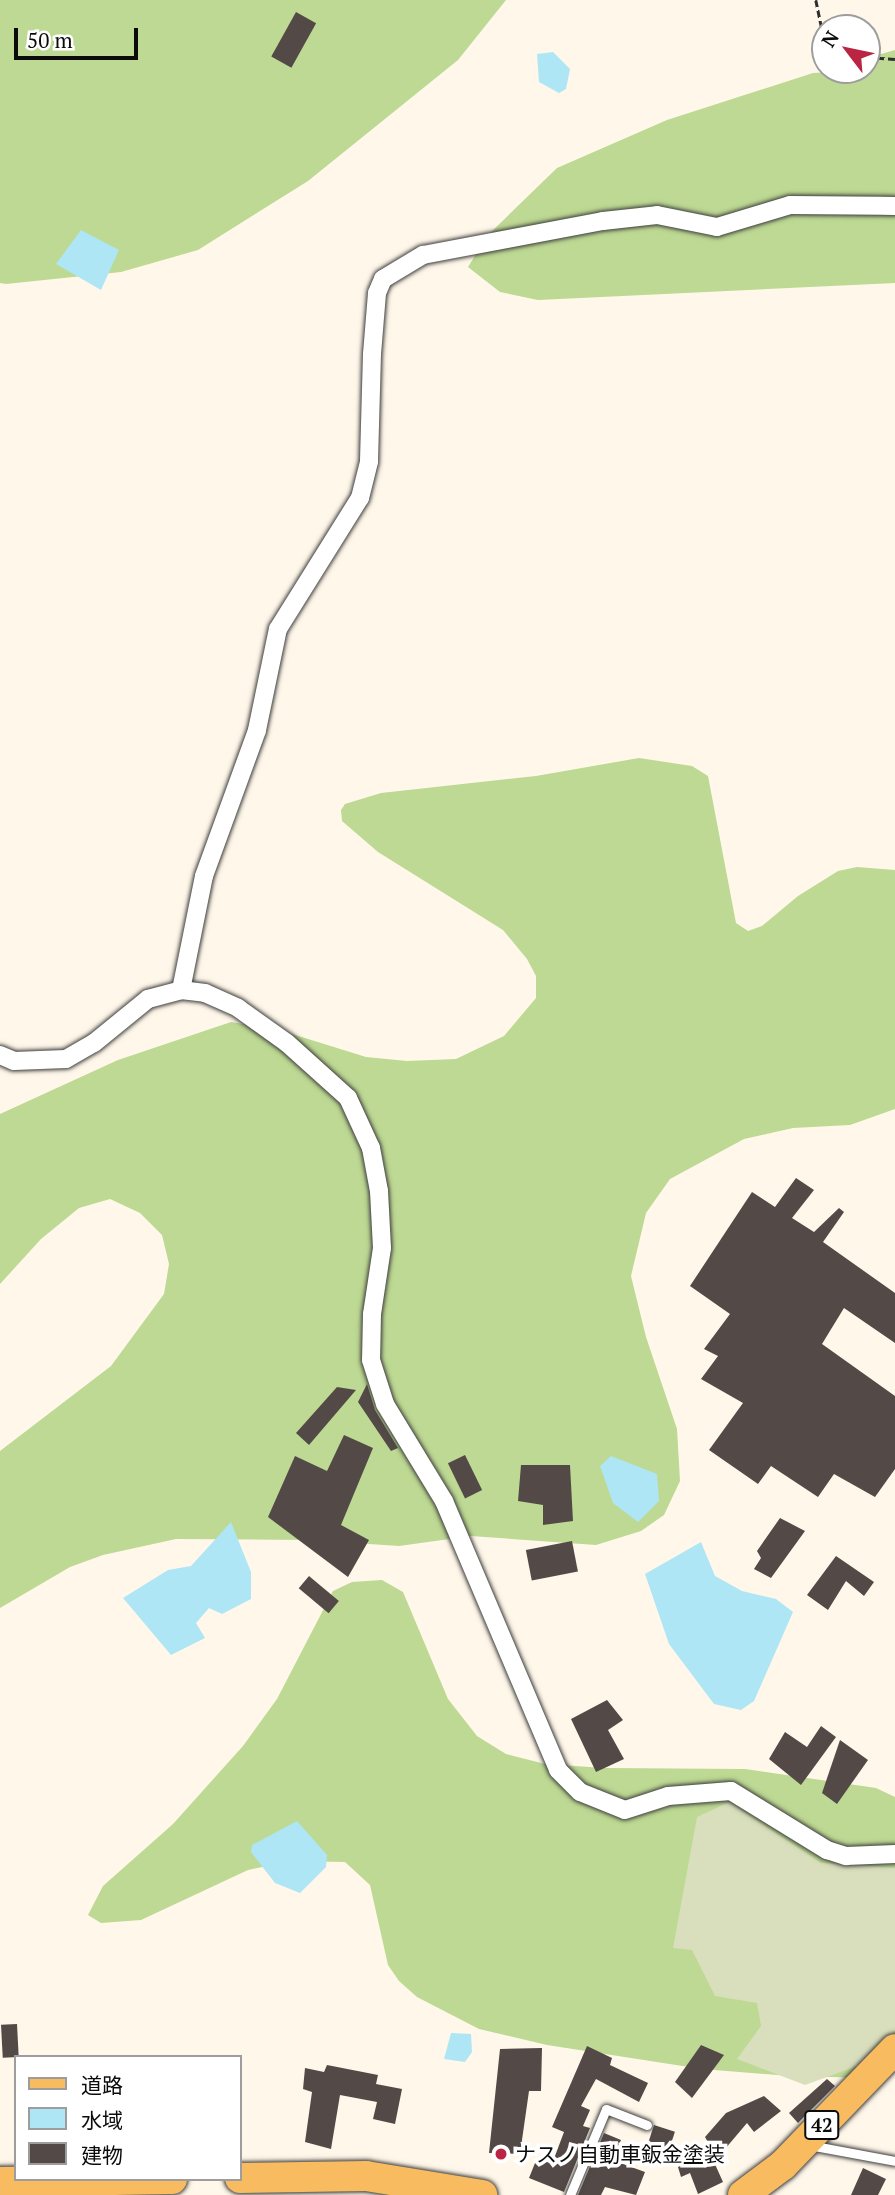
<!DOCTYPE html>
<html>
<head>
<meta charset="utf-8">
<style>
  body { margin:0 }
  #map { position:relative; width:895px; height:2195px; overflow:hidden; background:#fff7e9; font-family:"PT Serif","Noto Sans JP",serif }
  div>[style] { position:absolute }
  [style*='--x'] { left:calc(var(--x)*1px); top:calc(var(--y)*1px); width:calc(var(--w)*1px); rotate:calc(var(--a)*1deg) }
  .forest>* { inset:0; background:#bdd993 }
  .cemetery>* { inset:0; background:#d9dfbc }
  .water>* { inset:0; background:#aee6f5 }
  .building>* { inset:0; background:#534a47; transform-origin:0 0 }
  .path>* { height:2.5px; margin-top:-1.25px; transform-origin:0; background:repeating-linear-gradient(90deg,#2d2d2d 0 7px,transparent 0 10.5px) }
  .roads { filter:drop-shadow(0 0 2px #3e3e3e) drop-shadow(0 0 2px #3e3e3e) }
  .service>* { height:9px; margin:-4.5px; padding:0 4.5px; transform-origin:4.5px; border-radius:4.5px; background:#fff }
  .minor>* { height:18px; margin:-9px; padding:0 9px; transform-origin:9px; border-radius:9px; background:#fff }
  .primary>* { height:30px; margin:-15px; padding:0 15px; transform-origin:15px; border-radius:15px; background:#f8bb60 }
  .dots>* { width:19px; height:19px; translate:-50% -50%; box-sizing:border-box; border:4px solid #fff; border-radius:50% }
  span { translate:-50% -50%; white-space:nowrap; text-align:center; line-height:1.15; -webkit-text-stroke:7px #fff; paint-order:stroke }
  .shield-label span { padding:2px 5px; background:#fff; border:2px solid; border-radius:5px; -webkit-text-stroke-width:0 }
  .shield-label { font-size:19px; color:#0b0b0b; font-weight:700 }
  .poi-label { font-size:21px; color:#0b0b0b }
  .left { translate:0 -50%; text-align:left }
  .legend { position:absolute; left:14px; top:2055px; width:228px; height:126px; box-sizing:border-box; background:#fff; border:2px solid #9d9d9d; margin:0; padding:9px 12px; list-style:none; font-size:21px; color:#0b0b0b }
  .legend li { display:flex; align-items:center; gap:14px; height:35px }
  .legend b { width:35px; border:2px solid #9d9d9d }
  .north { position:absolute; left:811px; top:14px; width:70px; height:70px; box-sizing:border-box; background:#fff; border:2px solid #9d9d9d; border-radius:50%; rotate:302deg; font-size:19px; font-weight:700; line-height:28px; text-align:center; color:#0b0b0b }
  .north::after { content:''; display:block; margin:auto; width:24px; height:32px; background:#b92543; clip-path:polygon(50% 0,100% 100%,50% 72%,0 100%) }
  .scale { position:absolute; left:14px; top:28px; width:124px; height:32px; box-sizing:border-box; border:4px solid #0b0b0b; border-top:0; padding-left:9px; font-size:21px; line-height:24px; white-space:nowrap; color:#0b0b0b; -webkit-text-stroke:5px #fff; paint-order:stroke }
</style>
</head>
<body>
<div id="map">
  <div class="forest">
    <div style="clip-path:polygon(0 0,506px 0,458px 60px,308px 181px,198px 250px,121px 272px,6px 284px,0 283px)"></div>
    <div style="clip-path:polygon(895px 50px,895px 283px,538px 300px,500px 292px,468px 267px,487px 236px,557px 168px,667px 120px,813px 73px,867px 70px,867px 58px)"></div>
    <div style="clip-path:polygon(639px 758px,692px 766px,708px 776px,736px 923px,748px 931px,762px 926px,798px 896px,838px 871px,857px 867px,895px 870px,895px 1109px,850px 1125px,793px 1128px,744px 1139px,670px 1179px,646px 1213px,631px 1276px,646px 1337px,677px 1429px,680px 1481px,664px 1515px,641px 1531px,596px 1545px,471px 1536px,399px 1546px,309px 1540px,176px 1539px,103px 1555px,70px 1567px,0 1608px,0 1451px,111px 1366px,164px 1294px,169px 1264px,162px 1235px,140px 1213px,110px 1199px,79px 1208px,41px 1239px,0 1284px,0 1114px,118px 1060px,231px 1022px,276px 1029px,366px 1057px,407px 1061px,456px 1059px,504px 1036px,536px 998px,536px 976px,527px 959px,503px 930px,378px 852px,342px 821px,341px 810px,345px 804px,381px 793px,536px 776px)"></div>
    <div style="clip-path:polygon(382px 1580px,403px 1592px,448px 1699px,477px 1736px,506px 1754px,545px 1764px,604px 1768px,745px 1769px,876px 1788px,895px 1797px,895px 2061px,872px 2078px,790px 2076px,702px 2069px,547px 2045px,479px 2029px,417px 1997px,399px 1981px,388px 1965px,370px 1885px,345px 1862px,290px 1861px,248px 1870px,141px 1920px,101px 1923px,88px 1915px,103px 1886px,173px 1824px,243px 1746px,277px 1699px,333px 1591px,352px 1582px)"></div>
  </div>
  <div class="cemetery">
    <div style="clip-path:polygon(729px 1802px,821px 1863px,895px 1868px,895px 2030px,865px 2063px,805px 2085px,737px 2059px,761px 2026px,757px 2003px,715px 1996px,692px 1950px,673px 1948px,697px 1817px)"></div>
  </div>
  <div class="water">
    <div style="clip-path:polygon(553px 52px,570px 69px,566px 89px,559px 93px,539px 82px,537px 54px)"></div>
    <div style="clip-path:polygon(81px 230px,119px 250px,101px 290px,56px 264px)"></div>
    <div style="clip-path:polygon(611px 1456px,657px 1474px,659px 1501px,638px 1522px,613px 1503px,600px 1466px)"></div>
    <div style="clip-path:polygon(231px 1522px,251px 1572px,251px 1599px,222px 1614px,209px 1608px,196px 1623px,205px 1638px,171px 1655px,123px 1598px,168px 1570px,191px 1566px)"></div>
    <div style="clip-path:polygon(701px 1542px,715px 1576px,742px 1591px,776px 1599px,793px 1612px,754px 1701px,741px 1710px,714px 1704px,669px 1644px,645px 1574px)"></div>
    <div style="clip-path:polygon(297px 1821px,327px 1855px,326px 1867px,300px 1893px,275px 1883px,251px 1852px,252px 1845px)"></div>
    <div style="clip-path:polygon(451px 2033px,471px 2034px,472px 2052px,465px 2062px,444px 2059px)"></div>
  </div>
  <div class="building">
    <div style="left:296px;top:12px;width:23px;height:51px;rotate:29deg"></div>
    <div style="clip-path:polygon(796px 1178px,814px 1190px,792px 1218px,814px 1232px,839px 1208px,844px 1212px,823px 1242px,895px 1293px,895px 1343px,844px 1308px,822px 1344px,895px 1396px,895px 1469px,875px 1497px,834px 1474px,818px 1497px,771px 1466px,758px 1484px,709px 1450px,743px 1403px,701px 1379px,718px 1356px,704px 1349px,730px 1314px,690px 1286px,752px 1192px,775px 1207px)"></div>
    <div style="clip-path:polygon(367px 1384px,375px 1410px,398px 1448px,391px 1451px,358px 1402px)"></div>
    <div style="clip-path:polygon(337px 1387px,356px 1390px,309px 1445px,296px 1433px)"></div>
    <div style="clip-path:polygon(344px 1435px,373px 1448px,341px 1525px,369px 1540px,348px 1577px,268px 1517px,295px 1456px,327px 1471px)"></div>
    <div style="left:465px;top:1455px;width:39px;height:19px;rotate:64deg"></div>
    <div style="clip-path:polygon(521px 1465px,570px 1465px,573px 1521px,543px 1525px,543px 1505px,518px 1501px)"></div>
    <div style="clip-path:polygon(780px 1518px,805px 1531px,771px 1578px,754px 1569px,761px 1558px,757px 1551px)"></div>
    <div style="left:572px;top:1541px;width:31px;height:47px;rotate:79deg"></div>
    <div style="clip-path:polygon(836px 1556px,874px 1582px,864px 1596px,846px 1581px,828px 1610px,807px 1595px)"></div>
    <div style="left:309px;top:1576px;width:39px;height:16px;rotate:40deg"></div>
    <div style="clip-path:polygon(607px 1700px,623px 1720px,608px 1730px,624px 1759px,596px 1772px,571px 1719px)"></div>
    <div style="clip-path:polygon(821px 1726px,836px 1737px,801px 1785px,769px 1759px,785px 1732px,807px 1747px)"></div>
    <div style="clip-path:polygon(840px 1740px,868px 1760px,837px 1804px,822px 1793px)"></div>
    <div style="left:17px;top:2024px;width:33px;height:16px;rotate:87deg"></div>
    <div style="clip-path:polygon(701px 2045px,724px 2055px,692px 2098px,675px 2082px)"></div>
    <div style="clip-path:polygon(587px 2046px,612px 2058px,610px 2065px,648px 2083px,639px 2102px,596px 2079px,581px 2106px,590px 2110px,583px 2126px,590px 2128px,564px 2192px,529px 2178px,537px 2158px,552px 2164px,564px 2132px,552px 2127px)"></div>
    <div style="clip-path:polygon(542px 2048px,541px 2091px,529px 2091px,520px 2154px,489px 2153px,500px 2049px)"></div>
    <div style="clip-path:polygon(327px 2065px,378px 2075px,376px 2084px,402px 2089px,395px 2124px,373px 2119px,377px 2102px,340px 2095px,331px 2149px,305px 2142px,312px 2092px,303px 2089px,305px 2068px,324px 2072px)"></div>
    <div style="clip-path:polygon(827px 2079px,835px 2086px,798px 2123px,789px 2113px)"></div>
    <div style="clip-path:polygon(764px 2096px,781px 2111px,754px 2132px,747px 2123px,714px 2162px,723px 2182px,698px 2194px,690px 2173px,681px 2177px,678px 2167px,710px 2146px,705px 2137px,726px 2113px)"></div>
    <div style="left:654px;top:2125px;width:22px;height:27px;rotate:18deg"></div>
    <div style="clip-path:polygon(604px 2133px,621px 2140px,612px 2160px,645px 2172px,636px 2195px,605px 2187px,601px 2195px,578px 2195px)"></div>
    <div style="clip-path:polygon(863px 2168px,886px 2179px,878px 2195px,851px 2195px)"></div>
  </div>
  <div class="path">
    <div style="--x:816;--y:0;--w:44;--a:78.2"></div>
    <div style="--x:867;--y:57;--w:28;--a:4"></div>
  </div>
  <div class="roads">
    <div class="service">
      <div style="--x:809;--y:2145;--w:87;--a:10.5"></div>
      <div style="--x:570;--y:2195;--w:93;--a:-67.3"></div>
      <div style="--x:606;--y:2109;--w:44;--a:21.3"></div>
    </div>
    <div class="minor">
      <div style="--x:181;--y:990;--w:116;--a:-78.6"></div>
      <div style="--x:204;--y:876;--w:155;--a:-70"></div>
      <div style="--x:257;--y:730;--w:103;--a:-78.3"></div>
      <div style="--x:278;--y:629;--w:155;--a:-58"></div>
      <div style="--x:360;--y:498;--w:38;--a:-76"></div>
      <div style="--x:369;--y:461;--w:107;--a:-88.4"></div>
      <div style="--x:372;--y:354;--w:61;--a:-85.3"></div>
      <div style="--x:377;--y:293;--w:15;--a:-67"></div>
      <div style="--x:383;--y:279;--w:47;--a:-31"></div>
      <div style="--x:423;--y:255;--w:183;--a:-10.7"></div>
      <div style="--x:603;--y:221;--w:54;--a:-6.3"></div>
      <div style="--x:657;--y:215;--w:61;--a:11.3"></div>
      <div style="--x:717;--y:227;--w:76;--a:-16.8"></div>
      <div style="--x:790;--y:205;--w:105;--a:0.5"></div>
      <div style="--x:0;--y:1055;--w:15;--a:23"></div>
      <div style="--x:14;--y:1061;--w:52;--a:-2.2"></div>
      <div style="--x:66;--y:1059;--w:32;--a:-30"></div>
      <div style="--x:94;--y:1043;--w:70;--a:-39.2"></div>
      <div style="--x:148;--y:999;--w:34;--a:-15"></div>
      <div style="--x:181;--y:990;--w:24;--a:7"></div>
      <div style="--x:205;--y:993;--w:36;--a:24"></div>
      <div style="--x:238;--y:1008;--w:60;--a:35.5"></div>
      <div style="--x:287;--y:1043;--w:82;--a:42"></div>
      <div style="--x:348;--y:1098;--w:55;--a:65.3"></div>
      <div style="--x:371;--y:1148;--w:44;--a:79.5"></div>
      <div style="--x:379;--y:1191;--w:57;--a:87"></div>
      <div style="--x:382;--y:1248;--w:67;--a:98.6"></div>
      <div style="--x:372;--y:1314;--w:46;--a:91.2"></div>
      <div style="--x:371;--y:1360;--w:46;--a:72.3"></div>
      <div style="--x:385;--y:1404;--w:114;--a:58.7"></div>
      <div style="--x:444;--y:1501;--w:292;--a:67"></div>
      <div style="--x:558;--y:1770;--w:31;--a:45"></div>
      <div style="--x:580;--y:1792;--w:48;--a:21.8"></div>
      <div style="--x:625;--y:1810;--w:45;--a:-18"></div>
      <div style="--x:668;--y:1796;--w:63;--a:-4.5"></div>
      <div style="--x:731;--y:1791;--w:113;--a:31.6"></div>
      <div style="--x:827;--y:1850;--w:20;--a:18"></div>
      <div style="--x:846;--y:1856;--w:49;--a:-2.3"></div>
    </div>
    <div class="primary">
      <div style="--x:240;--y:2178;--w:126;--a:-0.9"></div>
      <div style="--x:366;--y:2176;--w:118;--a:9.3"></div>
      <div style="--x:0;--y:2182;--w:172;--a:-1"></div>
      <div style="--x:743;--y:2195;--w:50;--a:-36.9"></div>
      <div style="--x:783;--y:2165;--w:161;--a:-46"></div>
    </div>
  </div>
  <div class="dots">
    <div style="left:501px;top:2154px;background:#b92543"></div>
  </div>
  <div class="shield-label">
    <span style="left:822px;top:2125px">42</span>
  </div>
  <div class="poi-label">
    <span class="left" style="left:515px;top:2154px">ナスノ自動車鈑金塗装</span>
  </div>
  <ul class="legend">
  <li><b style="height:9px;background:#f8bb60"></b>道路</li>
  <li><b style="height:19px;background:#aee6f5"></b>水域</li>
  <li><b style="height:19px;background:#534a47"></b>建物</li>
  </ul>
  <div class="north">N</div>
  <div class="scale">50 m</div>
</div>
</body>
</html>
